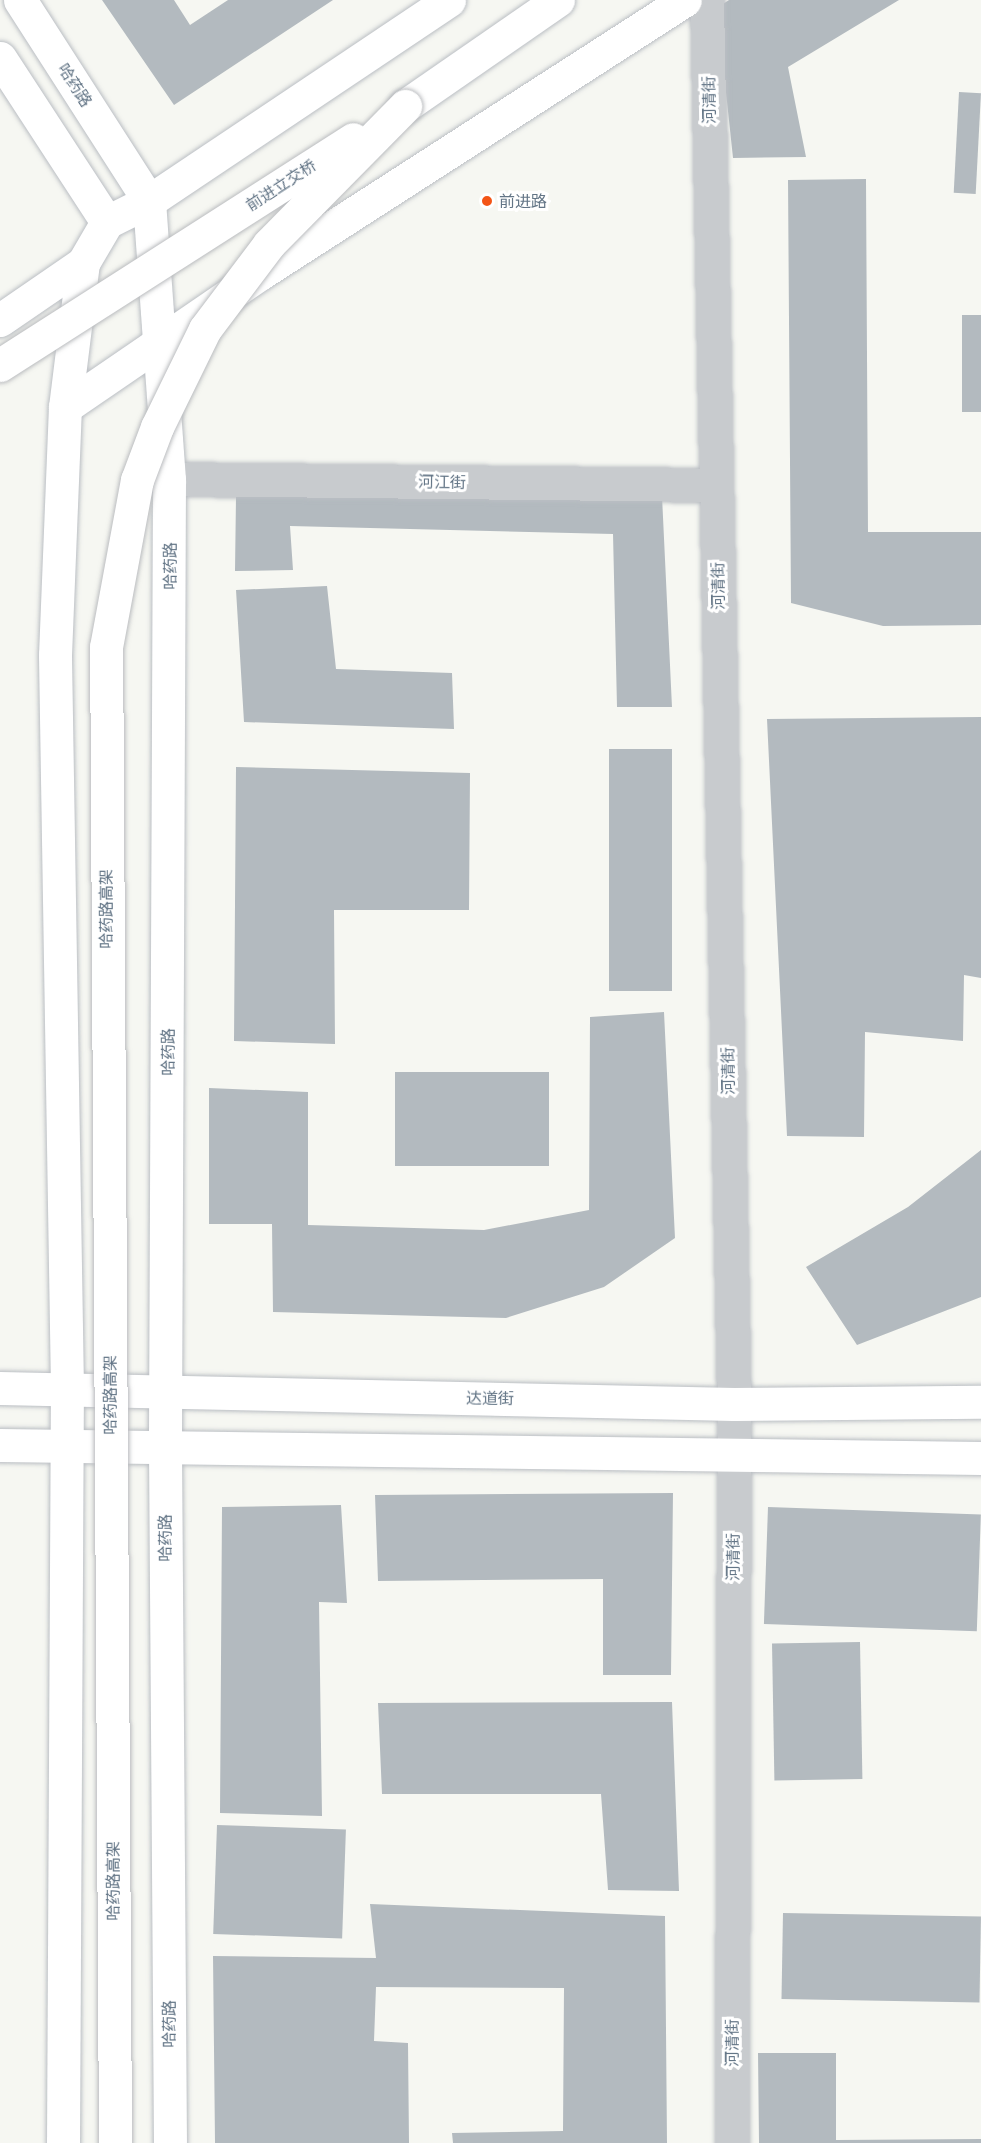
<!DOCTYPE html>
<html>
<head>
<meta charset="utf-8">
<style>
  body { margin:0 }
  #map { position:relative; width:981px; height:2143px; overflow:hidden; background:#f6f7f2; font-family:Lato,"Noto Sans SC",sans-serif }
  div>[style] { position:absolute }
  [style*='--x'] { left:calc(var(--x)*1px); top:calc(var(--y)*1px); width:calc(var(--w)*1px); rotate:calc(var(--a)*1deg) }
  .building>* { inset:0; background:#b3babf; transform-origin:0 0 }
  .roads { filter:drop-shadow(0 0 2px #babec3) drop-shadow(0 0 2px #babec3) }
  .minor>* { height:33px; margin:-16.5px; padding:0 16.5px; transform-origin:16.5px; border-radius:16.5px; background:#c8cbce }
  .tertiary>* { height:33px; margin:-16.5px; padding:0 16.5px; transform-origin:16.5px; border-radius:16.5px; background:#c8cbce }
  .secondary>* { height:33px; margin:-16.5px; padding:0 16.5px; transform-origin:16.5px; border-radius:16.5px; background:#fff }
  .trunk>* { height:33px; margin:-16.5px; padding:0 16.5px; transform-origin:16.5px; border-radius:16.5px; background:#fff }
  .bridges { filter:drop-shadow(0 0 2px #babcbf) drop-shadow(0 0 2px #babcbf) }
  .trunk-bridge>* { height:33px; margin:-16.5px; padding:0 16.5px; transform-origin:16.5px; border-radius:16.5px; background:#fff }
  .dots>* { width:16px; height:16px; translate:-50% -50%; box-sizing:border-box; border:3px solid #fff; border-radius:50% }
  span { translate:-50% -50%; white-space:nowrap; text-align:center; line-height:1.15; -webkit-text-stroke:6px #fff; paint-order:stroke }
  .street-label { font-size:16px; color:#637586 }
  .poi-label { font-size:16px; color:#637586 }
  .left { translate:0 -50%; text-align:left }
</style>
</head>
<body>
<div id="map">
  <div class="building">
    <div style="clip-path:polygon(102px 0,174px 0,190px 25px,228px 0,333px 0,174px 105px)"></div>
    <div style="clip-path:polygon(729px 0,899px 0,788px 67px,806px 157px,733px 158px,717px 8px)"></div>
    <div style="left:959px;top:92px;width:22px;height:101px;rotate:3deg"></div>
    <div style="clip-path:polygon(866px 179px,868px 532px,981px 532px,981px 625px,883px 626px,791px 603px,788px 180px)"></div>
    <div style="left:981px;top:315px;width:97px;height:19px;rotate:90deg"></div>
    <div style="clip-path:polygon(662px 496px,672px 707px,617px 707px,613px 534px,290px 526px,293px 570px,235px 571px,236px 497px)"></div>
    <div style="clip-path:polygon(327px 586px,336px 669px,452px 673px,454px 729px,244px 722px,236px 590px)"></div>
    <div style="clip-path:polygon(981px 717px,981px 978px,964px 975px,963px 1041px,865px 1032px,864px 1137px,787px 1136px,767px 719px)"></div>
    <div style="left:672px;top:749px;width:242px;height:63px;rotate:90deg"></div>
    <div style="clip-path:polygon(236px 767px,470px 773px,469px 910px,334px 910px,335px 1044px,234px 1041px)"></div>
    <div style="clip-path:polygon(664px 1012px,675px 1238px,604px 1287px,506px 1318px,273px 1312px,272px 1224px,209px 1224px,209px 1088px,308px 1092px,308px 1225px,484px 1230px,589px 1210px,590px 1017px)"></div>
    <div style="left:395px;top:1072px;width:154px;height:94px"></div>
    <div style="clip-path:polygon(981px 1150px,981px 1297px,857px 1345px,806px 1267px,908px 1207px)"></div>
    <div style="clip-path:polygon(673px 1493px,671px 1675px,603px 1675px,603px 1579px,378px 1581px,375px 1495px)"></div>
    <div style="clip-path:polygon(341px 1505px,347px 1603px,319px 1602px,322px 1816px,220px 1813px,222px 1507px)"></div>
    <div style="left:768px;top:1507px;width:213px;height:117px;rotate:2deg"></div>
    <div style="left:860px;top:1642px;width:137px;height:88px;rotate:89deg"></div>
    <div style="clip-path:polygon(672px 1702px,679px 1891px,608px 1890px,601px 1794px,382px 1794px,378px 1703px)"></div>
    <div style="left:217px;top:1825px;width:129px;height:109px;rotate:2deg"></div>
    <div style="clip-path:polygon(370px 1904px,665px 1916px,667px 2143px,453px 2143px,452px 2133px,563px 2131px,564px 1988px,376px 1987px,374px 2041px,408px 2043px,409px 2143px,215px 2143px,213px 1956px,376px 1958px)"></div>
    <div style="left:783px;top:1913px;width:198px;height:86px;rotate:1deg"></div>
    <div style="clip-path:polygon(758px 2053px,836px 2053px,836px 2140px,981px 2139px,981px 2143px,759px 2143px)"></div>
  </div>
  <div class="roads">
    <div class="minor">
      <div style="--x:169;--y:479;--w:546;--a:0.63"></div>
    </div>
    <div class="tertiary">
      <div style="--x:707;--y:0;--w:1404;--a:88.9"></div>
      <div style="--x:734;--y:1404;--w:739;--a:90.16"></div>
    </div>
    <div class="secondary">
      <div style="--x:20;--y:0;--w:239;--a:57.3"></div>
      <div style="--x:0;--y:58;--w:196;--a:56.9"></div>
      <div style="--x:0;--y:1388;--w:734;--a:1.25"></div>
      <div style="--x:734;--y:1404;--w:247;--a:-0.5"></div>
      <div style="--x:0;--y:1445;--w:981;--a:0.76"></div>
    </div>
    <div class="trunk">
      <div style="--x:405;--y:106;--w:186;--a:-34.7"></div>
      <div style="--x:149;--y:201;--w:279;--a:85.9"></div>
      <div style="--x:169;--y:479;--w:969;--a:90.24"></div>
      <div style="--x:165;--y:1448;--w:695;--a:89.59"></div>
      <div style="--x:0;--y:320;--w:101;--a:-34.5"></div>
      <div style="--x:65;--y:407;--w:237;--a:-34.4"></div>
      <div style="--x:261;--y:273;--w:504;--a:-32.78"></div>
      <div style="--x:63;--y:2143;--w:755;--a:-89.7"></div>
      <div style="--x:67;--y:1388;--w:733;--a:-90.94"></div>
      <div style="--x:55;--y:655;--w:248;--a:-87.7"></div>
      <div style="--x:65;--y:407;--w:145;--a:-82.9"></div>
      <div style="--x:83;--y:263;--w:48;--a:-59.7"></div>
      <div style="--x:107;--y:222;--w:47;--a:-26.6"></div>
      <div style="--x:149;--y:201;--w:361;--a:-33.8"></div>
    </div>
  </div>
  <div class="bridges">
    <div class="trunk-bridge">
      <div style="--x:0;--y:365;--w:419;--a:-32.6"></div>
      <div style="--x:115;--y:2143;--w:1496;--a:-90.34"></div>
      <div style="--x:106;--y:647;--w:170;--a:-79.5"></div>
      <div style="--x:137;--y:480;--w:57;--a:-69.3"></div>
      <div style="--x:157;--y:427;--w:109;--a:-63.9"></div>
      <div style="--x:205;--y:329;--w:106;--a:-53"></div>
      <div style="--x:269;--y:244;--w:194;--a:-45.4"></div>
    </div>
  </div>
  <div class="dots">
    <div style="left:487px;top:201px;background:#f35516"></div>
  </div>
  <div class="street-label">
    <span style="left:75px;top:85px;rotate:57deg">哈药路</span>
    <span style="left:709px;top:100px;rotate:-91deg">河清街</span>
    <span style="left:281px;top:185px;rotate:-33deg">前进立交桥</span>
    <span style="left:442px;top:482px;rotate:1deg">河江街</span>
    <span style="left:170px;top:566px;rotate:-90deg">哈药路</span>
    <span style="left:718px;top:586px;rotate:-91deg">河清街</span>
    <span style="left:106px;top:909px;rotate:-90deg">哈药路高架</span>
    <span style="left:168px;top:1052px;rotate:-90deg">哈药路</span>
    <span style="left:728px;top:1071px;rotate:-91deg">河清街</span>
    <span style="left:110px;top:1395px;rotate:-90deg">哈药路高架</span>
    <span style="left:490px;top:1398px;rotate:1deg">达道街</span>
    <span style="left:165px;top:1538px;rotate:-90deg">哈药路</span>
    <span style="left:733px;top:1557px;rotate:-90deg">河清街</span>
    <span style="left:113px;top:1881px;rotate:-90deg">哈药路高架</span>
    <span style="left:169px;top:2024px;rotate:-90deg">哈药路</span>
    <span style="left:732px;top:2043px;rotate:-90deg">河清街</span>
  </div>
  <div class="poi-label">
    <span class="left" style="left:499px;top:201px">前进路</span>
  </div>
</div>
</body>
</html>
